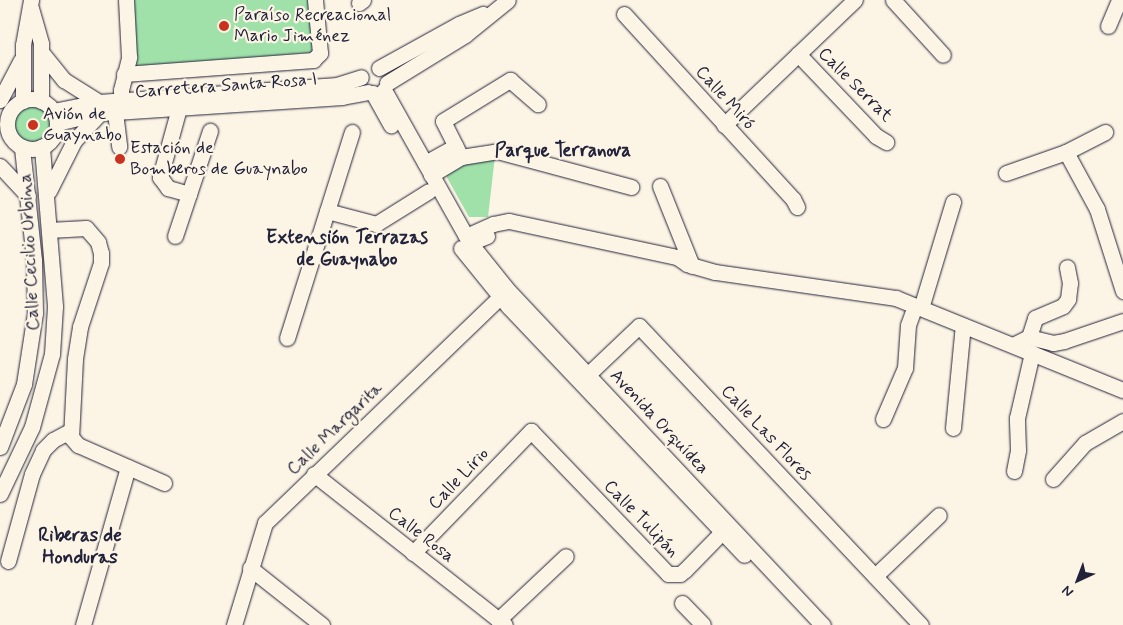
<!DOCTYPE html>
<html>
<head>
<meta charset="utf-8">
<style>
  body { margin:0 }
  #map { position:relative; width:1123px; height:625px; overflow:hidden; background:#fcf5e5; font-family:Mynerve,sans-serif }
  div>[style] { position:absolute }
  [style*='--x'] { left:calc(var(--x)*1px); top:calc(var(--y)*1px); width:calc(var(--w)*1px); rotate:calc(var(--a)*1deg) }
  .green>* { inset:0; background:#a0e1aa }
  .round { border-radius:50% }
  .roads { filter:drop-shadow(0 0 1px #22223b) drop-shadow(0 0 1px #22223b) }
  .minor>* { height:15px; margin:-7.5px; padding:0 7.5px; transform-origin:7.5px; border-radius:7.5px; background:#fcf5e5 }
  .minor>.ring { margin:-7.5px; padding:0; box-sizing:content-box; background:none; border:15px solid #fcf5e5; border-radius:50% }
  .dots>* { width:14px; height:14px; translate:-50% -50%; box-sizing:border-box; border:2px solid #fcf5e5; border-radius:50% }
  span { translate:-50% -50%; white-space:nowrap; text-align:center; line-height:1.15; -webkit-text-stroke:4.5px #fcf5e5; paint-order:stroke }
  .poi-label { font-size:18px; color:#22223b }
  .left { translate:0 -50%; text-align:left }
  .street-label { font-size:18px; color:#22223b }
  .neighbourhood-label { font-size:19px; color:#22223b; font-weight:700 }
  .north { position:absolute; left:1053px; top:555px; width:50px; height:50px; -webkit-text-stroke:4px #fcf5e5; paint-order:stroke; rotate:223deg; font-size:14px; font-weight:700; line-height:20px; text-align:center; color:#22223b }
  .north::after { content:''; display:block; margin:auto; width:18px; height:22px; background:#22223b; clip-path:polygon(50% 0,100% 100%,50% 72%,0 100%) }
</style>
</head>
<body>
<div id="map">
  <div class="green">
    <div style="clip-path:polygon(132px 0,311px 0,316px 52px,137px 69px)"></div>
    <div class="round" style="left:10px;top:102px;width:44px;height:44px"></div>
    <div style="clip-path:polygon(495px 156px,488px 217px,469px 217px,445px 174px,459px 166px)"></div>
  </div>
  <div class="roads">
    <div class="minor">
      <div style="--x:893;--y:0;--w:74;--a:47.7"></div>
      <div style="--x:359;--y:3;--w:5;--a:-37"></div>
      <div style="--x:31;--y:8;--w:37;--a:74"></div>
      <div style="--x:41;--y:44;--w:57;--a:90"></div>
      <div style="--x:624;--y:14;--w:251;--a:47.6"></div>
      <div style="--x:793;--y:199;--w:9;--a:63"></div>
      <div style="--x:1108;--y:26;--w:28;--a:-67"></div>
      <div style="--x:42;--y:53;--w:35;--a:51"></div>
      <div style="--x:64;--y:80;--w:41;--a:32.2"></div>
      <div style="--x:798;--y:54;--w:113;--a:46.4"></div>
      <div style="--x:876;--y:136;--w:12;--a:31"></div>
      <div style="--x:379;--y:68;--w:91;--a:-28.8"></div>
      <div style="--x:459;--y:24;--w:26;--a:-23"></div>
      <div style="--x:124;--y:74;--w:190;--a:-4.2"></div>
      <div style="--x:313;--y:60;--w:10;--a:-45"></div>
      <div style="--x:320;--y:53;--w:53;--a:-95.4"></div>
      <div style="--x:387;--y:83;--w:92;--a:-31.6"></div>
      <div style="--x:465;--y:35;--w:55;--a:-39.1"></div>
      <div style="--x:384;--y:90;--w:167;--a:60.7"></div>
      <div style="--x:466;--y:236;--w:30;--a:-24"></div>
      <div style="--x:493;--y:224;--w:16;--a:-11"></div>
      <div style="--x:509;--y:221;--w:172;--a:12.1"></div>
      <div style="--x:677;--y:257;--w:12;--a:35"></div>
      <div style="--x:687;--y:264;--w:29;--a:16"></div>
      <div style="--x:715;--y:272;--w:183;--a:8.2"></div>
      <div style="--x:896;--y:298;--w:245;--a:22.1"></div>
      <div style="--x:373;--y:93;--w:37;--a:61"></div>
      <div class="ring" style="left:7px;top:99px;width:35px;height:35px"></div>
      <div style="--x:0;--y:100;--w:45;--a:-62.3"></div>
      <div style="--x:23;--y:101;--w:56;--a:-90"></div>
      <div style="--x:23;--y:45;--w:46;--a:-79.9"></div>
      <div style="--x:179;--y:108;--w:72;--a:105.4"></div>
      <div style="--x:160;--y:177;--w:14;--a:54"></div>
      <div style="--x:168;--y:188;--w:22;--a:16"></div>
      <div style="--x:122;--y:110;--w:20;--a:-93"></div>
      <div style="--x:121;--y:90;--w:34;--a:-76"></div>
      <div style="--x:129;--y:57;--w:57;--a:-93"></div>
      <div style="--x:53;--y:111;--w:47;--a:-11.1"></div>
      <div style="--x:99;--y:102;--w:239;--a:-4.1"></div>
      <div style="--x:337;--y:85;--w:25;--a:-18"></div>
      <div style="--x:115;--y:112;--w:35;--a:83"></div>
      <div style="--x:57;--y:123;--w:44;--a:-13.1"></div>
      <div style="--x:100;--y:113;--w:243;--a:-3.8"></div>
      <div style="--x:342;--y:97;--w:26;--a:-11"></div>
      <div style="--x:724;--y:125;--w:181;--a:-43.7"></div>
      <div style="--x:1066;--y:152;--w:65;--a:61.5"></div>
      <div style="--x:1097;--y:209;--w:86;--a:72.4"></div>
      <div style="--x:461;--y:157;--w:40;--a:-116.6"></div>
      <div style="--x:443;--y:121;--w:79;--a:-31.5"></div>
      <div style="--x:510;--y:80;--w:37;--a:41"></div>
      <div style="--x:425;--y:163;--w:35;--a:-29"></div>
      <div style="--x:0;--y:166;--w:41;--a:47"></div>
      <div style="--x:1006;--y:173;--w:64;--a:-19.3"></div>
      <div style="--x:1066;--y:152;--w:44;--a:-27.1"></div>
      <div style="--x:431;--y:175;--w:35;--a:-31"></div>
      <div style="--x:461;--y:157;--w:36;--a:-9"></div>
      <div style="--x:497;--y:151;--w:139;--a:15"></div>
      <div style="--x:660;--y:186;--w:86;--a:68.2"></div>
      <div style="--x:49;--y:191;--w:56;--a:-63.4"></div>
      <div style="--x:74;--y:141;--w:38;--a:-47"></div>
      <div style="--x:327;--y:211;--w:51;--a:14.9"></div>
      <div style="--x:376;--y:224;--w:62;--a:-31.9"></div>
      <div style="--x:49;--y:230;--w:37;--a:-3"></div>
      <div style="--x:86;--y:228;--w:18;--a:49"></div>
      <div style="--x:98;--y:242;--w:11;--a:75"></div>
      <div style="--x:101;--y:253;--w:10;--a:90"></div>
      <div style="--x:101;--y:263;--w:67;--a:108.2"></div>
      <div style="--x:80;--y:327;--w:32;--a:99"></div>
      <div style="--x:75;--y:359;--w:78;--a:92.9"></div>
      <div style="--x:71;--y:437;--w:11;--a:49"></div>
      <div style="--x:78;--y:445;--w:94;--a:23.8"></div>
      <div style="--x:175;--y:236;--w:111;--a:-71.6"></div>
      <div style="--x:487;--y:236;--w:18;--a:158"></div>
      <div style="--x:470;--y:243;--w:58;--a:51.3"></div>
      <div style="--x:506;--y:288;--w:463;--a:46.8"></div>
      <div style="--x:461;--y:248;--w:75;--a:51"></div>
      <div style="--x:508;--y:306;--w:343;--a:46.5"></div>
      <div style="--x:921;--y:308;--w:111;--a:-73.2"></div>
      <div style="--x:1029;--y:337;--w:20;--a:-72"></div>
      <div style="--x:1035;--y:318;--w:30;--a:-23"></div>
      <div style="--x:1063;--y:306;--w:9;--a:-54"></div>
      <div style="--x:1068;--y:299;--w:16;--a:-83"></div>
      <div style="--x:1070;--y:283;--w:16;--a:-101"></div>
      <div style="--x:287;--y:338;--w:216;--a:-72.5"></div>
      <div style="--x:1013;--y:345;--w:18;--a:-27"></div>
      <div style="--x:1029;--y:337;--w:25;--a:14"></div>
      <div style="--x:1053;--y:343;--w:11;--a:-10"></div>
      <div style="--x:1064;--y:341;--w:62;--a:-18.7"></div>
      <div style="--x:581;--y:381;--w:80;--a:-43.5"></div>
      <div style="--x:639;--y:326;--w:411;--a:46.7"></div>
      <div style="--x:883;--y:419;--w:56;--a:-66.7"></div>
      <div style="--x:905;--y:368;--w:43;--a:-86"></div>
      <div style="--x:908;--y:325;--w:20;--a:-70"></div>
      <div style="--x:953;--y:428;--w:103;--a:-84.5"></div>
      <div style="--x:0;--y:447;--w:67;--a:-69.1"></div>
      <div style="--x:24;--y:384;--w:72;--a:-81.2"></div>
      <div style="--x:35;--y:313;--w:53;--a:-91.1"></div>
      <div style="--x:34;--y:260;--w:114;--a:-96.1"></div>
      <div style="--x:1014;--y:471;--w:21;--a:-79"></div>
      <div style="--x:1018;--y:450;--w:32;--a:-92"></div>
      <div style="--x:1017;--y:418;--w:67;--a:-77"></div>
      <div style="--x:314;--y:474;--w:243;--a:38.3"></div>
      <div style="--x:1053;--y:479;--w:48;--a:-48.4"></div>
      <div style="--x:1085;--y:443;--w:44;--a:-30.1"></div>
      <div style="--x:0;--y:494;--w:74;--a:-64.5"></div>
      <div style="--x:32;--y:427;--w:76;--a:-74.7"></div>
      <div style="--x:52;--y:354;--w:48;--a:-86.4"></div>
      <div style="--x:55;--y:306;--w:160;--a:-94.7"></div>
      <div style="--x:413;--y:553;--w:170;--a:-46"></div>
      <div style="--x:531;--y:431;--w:198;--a:46.2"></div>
      <div style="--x:668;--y:574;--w:12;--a:0"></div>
      <div style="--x:680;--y:574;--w:6;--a:-39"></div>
      <div style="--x:685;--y:570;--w:62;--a:-45.7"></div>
      <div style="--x:8;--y:561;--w:90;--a:-74.6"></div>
      <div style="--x:32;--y:474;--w:26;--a:-65"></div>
      <div style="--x:43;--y:450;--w:14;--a:-45"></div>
      <div style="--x:53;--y:440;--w:19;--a:-28"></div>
      <div style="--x:250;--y:568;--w:92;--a:38.4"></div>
      <div style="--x:875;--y:576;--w:88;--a:-43.6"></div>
      <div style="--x:682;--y:603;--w:30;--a:46"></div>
      <div style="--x:498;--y:620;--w:93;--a:-43.3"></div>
      <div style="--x:83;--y:625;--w:164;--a:-74.1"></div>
      <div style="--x:234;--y:625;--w:107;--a:-73.1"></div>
      <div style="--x:265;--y:523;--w:335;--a:-43.9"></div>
    </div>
  </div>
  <div class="dots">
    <div style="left:224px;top:26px;background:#c8321e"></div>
    <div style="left:33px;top:125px;background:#c8321e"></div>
    <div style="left:120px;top:159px;background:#c8321e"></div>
  </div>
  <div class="poi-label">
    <span class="left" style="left:234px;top:26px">Paraíso Recreacional<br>Mario Jiménez</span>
    <span class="left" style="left:43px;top:125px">Avión de<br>Guaynabo</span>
    <span class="left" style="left:130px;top:159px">Estación de<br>Bomberos de Guaynabo</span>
  </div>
  <div class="street-label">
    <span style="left:855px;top:85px;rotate:45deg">Calle Serrat</span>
    <span style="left:226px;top:86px;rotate:-4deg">Carretera Santa Rosa I</span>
    <span style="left:725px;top:98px;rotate:48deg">Calle Miró</span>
    <span style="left:30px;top:252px;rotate:-93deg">Calle Cecilio Urbina</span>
    <span style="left:659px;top:422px;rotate:47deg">Avenida Orquídea</span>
    <span style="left:335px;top:429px;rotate:-44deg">Calle Margarita</span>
    <span style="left:766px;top:433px;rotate:47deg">Calle Las Flores</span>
    <span style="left:459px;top:479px;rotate:-46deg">Calle Lirio</span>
    <span style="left:641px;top:519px;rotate:46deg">Calle Tulipán</span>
    <span style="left:421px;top:535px;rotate:38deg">Calle Rosa</span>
  </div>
  <div class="neighbourhood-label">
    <span style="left:563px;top:151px">Parque Terranova</span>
    <span style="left:347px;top:249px">Extensión Terrazas<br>de Guaynabo</span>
    <span style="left:80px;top:547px">Riberas de<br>Honduras</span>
  </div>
  <div class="north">N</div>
</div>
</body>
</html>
